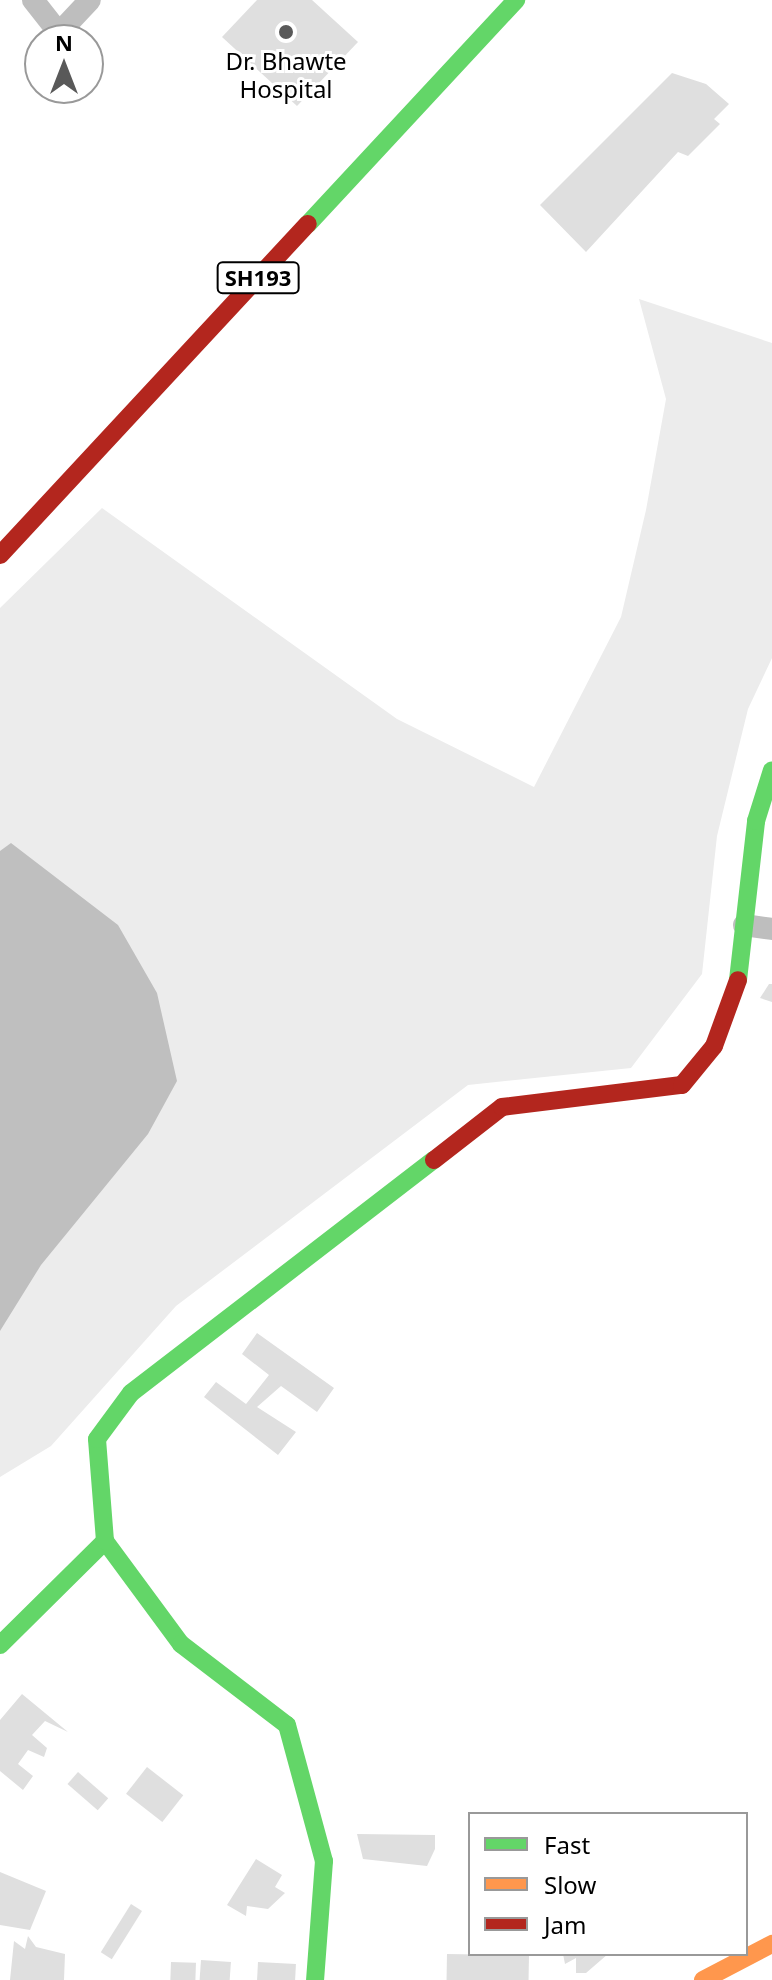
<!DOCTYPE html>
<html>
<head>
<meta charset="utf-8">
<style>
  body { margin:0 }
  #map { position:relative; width:772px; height:1980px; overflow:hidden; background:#fff; font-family:"Noto Sans",sans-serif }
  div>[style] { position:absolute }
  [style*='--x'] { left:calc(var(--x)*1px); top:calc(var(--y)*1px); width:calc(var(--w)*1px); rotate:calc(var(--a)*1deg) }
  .green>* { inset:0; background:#ececec }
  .water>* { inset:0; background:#bfbfbf }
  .building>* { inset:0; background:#dfdfdf; transform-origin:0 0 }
  .street>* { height:22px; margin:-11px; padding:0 11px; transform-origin:11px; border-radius:11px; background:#bebebe }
  .fast>* { height:18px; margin:-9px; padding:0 9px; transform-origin:9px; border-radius:9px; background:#63d668 }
  .slow>* { height:18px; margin:-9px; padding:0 9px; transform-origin:9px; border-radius:9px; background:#ff974d }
  .jam>* { height:18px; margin:-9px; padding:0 9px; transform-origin:9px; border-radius:9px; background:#b3261e }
  .dots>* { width:22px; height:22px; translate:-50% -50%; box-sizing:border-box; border:4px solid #fff; border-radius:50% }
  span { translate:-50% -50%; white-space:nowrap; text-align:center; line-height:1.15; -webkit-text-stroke:6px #fff; paint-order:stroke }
  .shield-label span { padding:2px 6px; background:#fff; border:2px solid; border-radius:6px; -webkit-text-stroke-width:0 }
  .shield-label { font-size:22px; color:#000; font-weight:700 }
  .poi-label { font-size:24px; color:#000 }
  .legend { position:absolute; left:468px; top:1812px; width:280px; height:144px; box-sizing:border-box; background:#fff; border:2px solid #999; margin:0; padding:10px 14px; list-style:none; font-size:24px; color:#000 }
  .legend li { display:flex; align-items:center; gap:16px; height:40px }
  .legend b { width:40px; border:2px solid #999 }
  .north { position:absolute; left:24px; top:24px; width:80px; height:80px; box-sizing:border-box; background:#fff; border:2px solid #999; border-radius:50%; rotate:0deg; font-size:22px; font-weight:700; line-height:32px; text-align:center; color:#000 }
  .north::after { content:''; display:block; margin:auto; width:28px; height:36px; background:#595959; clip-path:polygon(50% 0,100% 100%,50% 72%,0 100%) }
</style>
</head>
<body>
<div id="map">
  <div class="green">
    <div style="clip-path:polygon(639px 299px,772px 343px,772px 658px,748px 709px,717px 836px,702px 974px,631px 1068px,468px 1085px,176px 1306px,51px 1446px,0 1477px,0 608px,102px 508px,397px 719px,534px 787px,621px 617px,646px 510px,666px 399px)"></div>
  </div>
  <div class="water">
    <div style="clip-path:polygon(11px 843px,118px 925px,157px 993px,177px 1081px,148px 1134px,41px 1265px,0 1331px,0 851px)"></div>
  </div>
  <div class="building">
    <div style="clip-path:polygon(257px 0,312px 0,358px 42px,297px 106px,222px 37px)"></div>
    <div style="clip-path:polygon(672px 73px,706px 84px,729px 104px,714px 119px,720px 124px,688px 156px,678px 152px,586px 252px,540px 205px)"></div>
    <div style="clip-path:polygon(769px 984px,772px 984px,772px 1002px,760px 998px)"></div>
    <div style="clip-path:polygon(257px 1333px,334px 1388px,317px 1412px,281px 1386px,257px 1407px,296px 1432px,278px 1455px,204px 1397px,216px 1382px,246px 1404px,269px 1375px,242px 1354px)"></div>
    <div style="clip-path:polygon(22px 1694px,68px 1732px,45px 1721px,32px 1735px,47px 1748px,44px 1757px,28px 1750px,18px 1764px,33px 1776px,23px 1790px,0 1771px,0 1720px)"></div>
    <div style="left:147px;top:1767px;width:46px;height:34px;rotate:38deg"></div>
    <div style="left:78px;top:1772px;width:40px;height:16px;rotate:41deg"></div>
    <div style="clip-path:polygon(357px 1834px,435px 1835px,435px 1849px,427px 1866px,363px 1859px)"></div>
    <div style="clip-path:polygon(256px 1859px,282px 1875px,275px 1887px,285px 1893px,268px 1909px,247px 1906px,246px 1916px,227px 1905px)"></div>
    <div style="clip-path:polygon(0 1872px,46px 1891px,30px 1930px,0 1925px)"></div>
    <div style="left:131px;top:1904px;width:13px;height:57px;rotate:32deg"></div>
    <div style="clip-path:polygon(28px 1936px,36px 1947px,65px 1954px,64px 1980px,10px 1980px,14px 1941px,25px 1949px)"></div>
    <div style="left:447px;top:1954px;width:82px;height:26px;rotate:1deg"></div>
    <div style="clip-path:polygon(563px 1954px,608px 1954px,586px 1973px,576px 1973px,576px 1958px,565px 1964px)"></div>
    <div style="left:201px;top:1960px;width:30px;height:20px;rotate:4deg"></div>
    <div style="left:171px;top:1962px;width:25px;height:18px;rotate:2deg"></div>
    <div style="left:258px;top:1962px;width:38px;height:18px;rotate:3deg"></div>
  </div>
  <div class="street">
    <div style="--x:33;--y:0;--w:42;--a:51.8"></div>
    <div style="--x:59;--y:33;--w:45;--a:-46.8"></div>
    <div style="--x:744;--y:925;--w:28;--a:8"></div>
  </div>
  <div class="fast">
    <div style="--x:308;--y:224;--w:306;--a:-47.1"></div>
    <div style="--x:738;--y:980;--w:160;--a:-83.5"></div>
    <div style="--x:756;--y:821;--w:53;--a:-72.6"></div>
    <div style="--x:105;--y:1541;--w:128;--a:53.6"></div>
    <div style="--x:181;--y:1644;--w:133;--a:37.4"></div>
    <div style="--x:287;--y:1725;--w:141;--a:74.8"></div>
    <div style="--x:324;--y:1861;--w:119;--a:94.3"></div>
    <div style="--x:0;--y:1645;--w:148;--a:-44.7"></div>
    <div style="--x:105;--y:1541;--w:102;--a:-94.5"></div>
    <div style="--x:97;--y:1439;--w:57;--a:-53.5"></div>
    <div style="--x:131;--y:1393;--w:382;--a:-37.6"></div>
  </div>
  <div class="slow">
    <div style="--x:703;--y:1980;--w:78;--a:-27.6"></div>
  </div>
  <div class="jam">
    <div style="--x:0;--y:555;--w:452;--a:-47.1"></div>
    <div style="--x:434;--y:1160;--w:86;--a:-37.9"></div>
    <div style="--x:502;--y:1107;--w:181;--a:-7"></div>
    <div style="--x:682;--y:1085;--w:50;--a:-50.6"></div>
    <div style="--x:714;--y:1046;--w:70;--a:-70"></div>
  </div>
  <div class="dots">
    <div style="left:286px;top:32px;background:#595959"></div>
  </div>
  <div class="shield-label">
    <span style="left:258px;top:278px">SH193</span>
  </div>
  <div class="poi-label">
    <span style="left:286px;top:75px">Dr. Bhawte<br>Hospital</span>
  </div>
  <ul class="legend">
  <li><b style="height:10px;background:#63d668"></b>Fast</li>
  <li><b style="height:10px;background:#ff974d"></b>Slow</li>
  <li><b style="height:10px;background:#b3261e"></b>Jam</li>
  </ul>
  <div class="north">N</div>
</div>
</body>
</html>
